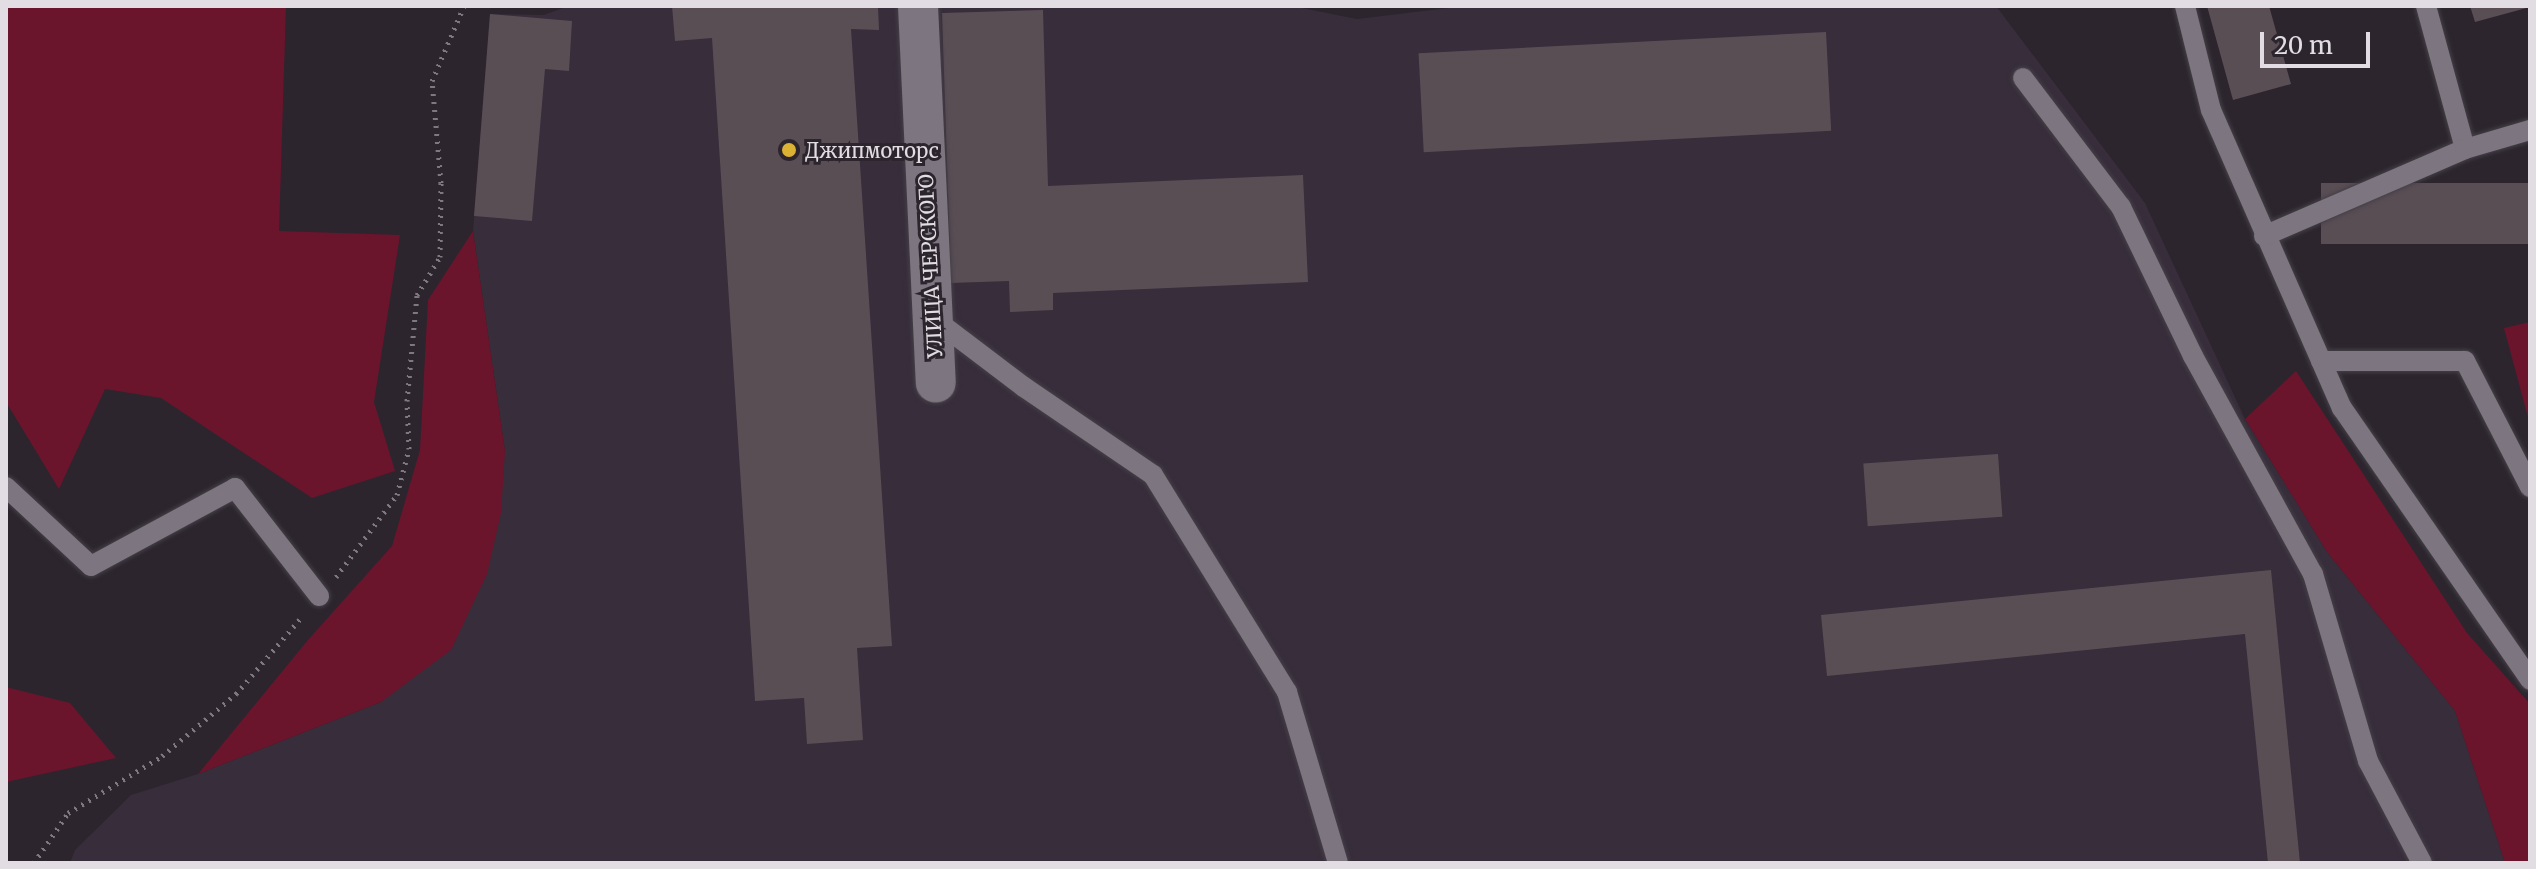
<!DOCTYPE html>
<html>
<head>
<meta charset="utf-8">
<style>
  body { margin:0 }
  #map { position:relative; width:2536px; height:869px; overflow:hidden; background:#2c252e; font-family:Merriweather,serif }
  div>[style] { position:absolute }
  [style*='--x'] { left:calc(var(--x)*1px); top:calc(var(--y)*1px); width:calc(var(--w)*1px); rotate:calc(var(--a)*1deg) }
  .built>* { inset:0; background:#372d3b }
  .green>* { inset:0; background:#6a152b }
  .building>* { inset:0; background:#5a4e55; transform-origin:0 0 }
  .path>* { height:5px; margin-top:-2.5px; transform-origin:0; background:repeating-linear-gradient(90deg,#7e7880 0 2px,transparent 0 8px) }
  .roads { filter:drop-shadow(0 0 2px #454047) drop-shadow(0 0 2px #454047) }
  .service>* { height:20px; margin:-10px; padding:0 10px; transform-origin:10px; border-radius:10px; background:#7d7580 }
  .minor>* { height:40px; margin:-20px; padding:0 20px; transform-origin:20px; border-radius:20px; background:#7d7580 }
  .dots>* { width:22px; height:22px; translate:-50% -50%; box-sizing:border-box; border:4px solid #2c252e; border-radius:50% }
  span { translate:-50% -50%; white-space:nowrap; text-align:center; line-height:1.15; -webkit-text-stroke:6px #2c252e; paint-order:stroke }
  .poi-label { font-size:20px; color:#e1dde2 }
  .left { translate:0 -50%; text-align:left }
  .street-label { font-size:20px; color:#e1dde2 }
  .frame { position:absolute; inset:0; border:8px solid #e1dde2; pointer-events:none }
  .scale { position:absolute; left:2260px; top:32px; width:110px; height:36px; box-sizing:border-box; border:4px solid #e1dde2; border-top:0; padding-left:10px; font-size:24px; line-height:28px; white-space:nowrap; color:#e1dde2; -webkit-text-stroke:6px #2c252e; paint-order:stroke }
</style>
</head>
<body>
<div id="map">
  <div class="built">
    <div style="clip-path:polygon(568px 6px,1292px 6px,1357px 19px,1465px 6px,1996px 6px,2145px 203px,2245px 419px,2327px 552px,2455px 711px,2505px 863px,70px 863px,75px 850px,131px 795px,198px 774px,381px 702px,505px 451px,473px 231px,490px 14px,544px 15px)"></div>
  </div>
  <div class="green">
    <div style="clip-path:polygon(6px 6px,286px 6px,279px 231px,400px 235px,374px 402px,395px 471px,312px 498px,161px 398px,105px 389px,59px 489px,6px 402px)"></div>
    <div style="clip-path:polygon(473px 231px,505px 451px,501px 513px,487px 574px,451px 650px,381px 702px,198px 774px,308px 640px,392px 546px,420px 450px,428px 300px)"></div>
    <div style="clip-path:polygon(2530px 322px,2530px 425px,2504px 328px)"></div>
    <div style="clip-path:polygon(2296px 371px,2467px 633px,2530px 704px,2530px 863px,2505px 863px,2455px 711px,2327px 552px,2245px 419px)"></div>
    <div style="clip-path:polygon(6px 687px,70px 703px,116px 758px,6px 782px)"></div>
  </div>
  <div class="building">
    <div style="clip-path:polygon(672px 6px,878px 6px,879px 30px,851px 29px,892px 646px,857px 648px,863px 740px,807px 744px,804px 698px,755px 701px,712px 38px,675px 41px)"></div>
    <div style="clip-path:polygon(2207px 6px,2269px 6px,2291px 84px,2233px 100px)"></div>
    <div style="clip-path:polygon(2470px 6px,2530px 6px,2530px 7px,2475px 22px)"></div>
    <div style="clip-path:polygon(1043px 10px,1048px 186px,1303px 175px,1308px 282px,1053px 293px,1053px 310px,1010px 312px,1009px 281px,951px 283px,942px 13px)"></div>
    <div style="clip-path:polygon(490px 14px,572px 21px,569px 71px,545px 69px,532px 221px,474px 216px)"></div>
    <div style="left:1826px;top:32px;width:99px;height:408px;rotate:87deg"></div>
    <div style="left:2530px;top:183px;width:61px;height:209px;rotate:90deg"></div>
    <div style="left:1998px;top:454px;width:63px;height:135px;rotate:86deg"></div>
    <div style="clip-path:polygon(2271px 570px,2300px 863px,2268px 863px,2245px 634px,1827px 676px,1821px 615px)"></div>
  </div>
  <div class="path">
    <div style="--x:336;--y:577;--w:102;--a:-53.4"></div>
    <div style="--x:397;--y:495;--w:48;--a:-75.4"></div>
    <div style="--x:409;--y:449;--w:48;--a:-92.4"></div>
    <div style="--x:407;--y:401;--w:106;--a:-84.6"></div>
    <div style="--x:417;--y:295;--w:44;--a:-58.8"></div>
    <div style="--x:440;--y:257;--w:74;--a:-89.2"></div>
    <div style="--x:441;--y:183;--w:102;--a:-95"></div>
    <div style="--x:432;--y:81;--w:82;--a:-66.9"></div>
    <div style="--x:34;--y:863;--w:60;--a:-55.8"></div>
    <div style="--x:68;--y:813;--w:110;--a:-31.2"></div>
    <div style="--x:162;--y:756;--w:97;--a:-40"></div>
    <div style="--x:236;--y:694;--w:100;--a:-49.5"></div>
  </div>
  <div class="roads">
    <div class="service">
      <div style="--x:2185;--y:6;--w:107;--a:76"></div>
      <div style="--x:2211;--y:110;--w:326;--a:66.3"></div>
      <div style="--x:2342;--y:408;--w:331;--a:55.3"></div>
      <div style="--x:2426;--y:6;--w:148;--a:74.7"></div>
      <div style="--x:2023;--y:78;--w:162;--a:52.8"></div>
      <div style="--x:2121;--y:207;--w:165;--a:64.2"></div>
      <div style="--x:2193;--y:356;--w:249;--a:61.2"></div>
      <div style="--x:2313;--y:574;--w:195;--a:73.6"></div>
      <div style="--x:2368;--y:761;--w:115;--a:62.1"></div>
      <div style="--x:2264;--y:236;--w:219;--a:-23.4"></div>
      <div style="--x:2465;--y:149;--w:68;--a:-16.3"></div>
      <div style="--x:933;--y:318;--w:114;--a:37.2"></div>
      <div style="--x:1024;--y:387;--w:156;--a:34.3"></div>
      <div style="--x:1153;--y:475;--w:255;--a:58.3"></div>
      <div style="--x:1287;--y:692;--w:178;--a:73.4"></div>
      <div style="--x:2321;--y:361;--w:144;--a:0"></div>
      <div style="--x:2465;--y:361;--w:142;--a:62.7"></div>
      <div style="--x:6;--y:487;--w:116;--a:42.9"></div>
      <div style="--x:91;--y:566;--w:164;--a:-28.4"></div>
      <div style="--x:235;--y:488;--w:137;--a:52.1"></div>
    </div>
    <div class="minor">
      <div style="--x:918;--y:6;--w:377;--a:87.3"></div>
    </div>
  </div>
  <div class="dots">
    <div style="left:789px;top:150px;background:#dbb233"></div>
  </div>
  <div class="poi-label">
    <span class="left" style="left:805px;top:150px">Джипмоторс</span>
  </div>
  <div class="street-label">
    <span style="left:930px;top:266px;rotate:-93deg">УЛИЦА ЧЕРСКОГО</span>
  </div>
  <div class="frame"></div>
  <div class="scale">20 m</div>
</div>
</body>
</html>
